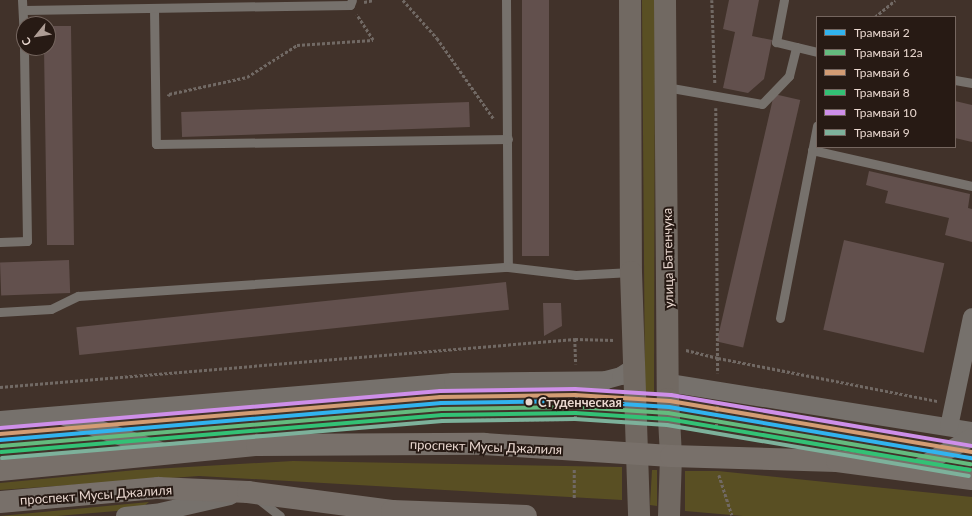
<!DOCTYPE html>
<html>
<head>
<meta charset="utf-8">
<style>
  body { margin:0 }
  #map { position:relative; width:972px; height:516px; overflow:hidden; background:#41322a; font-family:Lato,sans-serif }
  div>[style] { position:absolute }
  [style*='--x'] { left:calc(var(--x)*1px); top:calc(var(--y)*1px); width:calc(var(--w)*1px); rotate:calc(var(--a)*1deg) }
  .green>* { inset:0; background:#594f23 }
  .building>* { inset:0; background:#62504d; transform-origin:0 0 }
  .path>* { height:2.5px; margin-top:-1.25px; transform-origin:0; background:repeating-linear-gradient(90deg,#716964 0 3px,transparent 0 5px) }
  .lane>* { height:9px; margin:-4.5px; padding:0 4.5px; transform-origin:4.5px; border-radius:4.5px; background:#76716c }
  .street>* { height:18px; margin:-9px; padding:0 9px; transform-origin:9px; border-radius:9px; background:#76716c }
  .secondary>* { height:22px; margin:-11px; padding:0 11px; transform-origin:11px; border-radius:11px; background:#716962 }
  .primary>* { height:22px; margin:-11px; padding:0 11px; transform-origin:11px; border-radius:11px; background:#78706a }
  .tram-1>* { height:4px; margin:-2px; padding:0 2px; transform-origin:2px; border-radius:2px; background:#31b3ef }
  .tram-2>* { height:4px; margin:-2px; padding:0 2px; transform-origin:2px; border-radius:2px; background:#64bb7e }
  .tram-3>* { height:4px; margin:-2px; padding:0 2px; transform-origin:2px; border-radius:2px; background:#d39c74 }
  .tram-4>* { height:4px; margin:-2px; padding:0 2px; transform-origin:2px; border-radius:2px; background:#33c175 }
  .tram-5>* { height:4px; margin:-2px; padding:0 2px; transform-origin:2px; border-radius:2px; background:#ce8fe9 }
  .tram-6>* { height:4px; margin:-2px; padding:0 2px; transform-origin:2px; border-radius:2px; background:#7db19b }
  .dots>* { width:11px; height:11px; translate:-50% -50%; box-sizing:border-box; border:2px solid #271a14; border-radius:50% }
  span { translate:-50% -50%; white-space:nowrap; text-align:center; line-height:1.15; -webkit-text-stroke:4px #271a14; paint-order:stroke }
  .street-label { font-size:13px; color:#e9d7cf }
  .stop-label { font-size:13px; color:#e9d7cf; font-weight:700 }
  .left { translate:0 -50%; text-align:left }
  .legend { position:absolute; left:816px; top:16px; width:140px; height:132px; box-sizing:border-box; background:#271a14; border:1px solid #75665f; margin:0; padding:5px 7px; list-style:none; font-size:12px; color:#e9d7cf }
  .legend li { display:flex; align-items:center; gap:8px; height:20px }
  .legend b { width:20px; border:1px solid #75665f }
  .north { position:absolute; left:16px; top:16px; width:40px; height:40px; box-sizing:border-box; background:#271a14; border:1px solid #75665f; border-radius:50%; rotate:240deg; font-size:11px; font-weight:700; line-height:16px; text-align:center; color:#e9d7cf }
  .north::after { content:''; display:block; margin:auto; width:14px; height:18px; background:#ae9d95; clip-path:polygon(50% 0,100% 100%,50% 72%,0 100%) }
</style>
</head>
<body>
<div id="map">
  <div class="green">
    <div style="clip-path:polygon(642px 0,655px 0,654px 392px,645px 391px)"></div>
    <div style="clip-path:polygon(293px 461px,622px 467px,622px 500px,199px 476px,0 490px,0 483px,136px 470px)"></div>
    <div style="clip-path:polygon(652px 470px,657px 470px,657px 506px,650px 505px)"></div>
    <div style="clip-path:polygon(685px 471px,718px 471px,972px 497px,972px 516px,743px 516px,685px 511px)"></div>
    <div style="clip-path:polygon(149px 502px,140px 509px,57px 516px,0 516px)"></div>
  </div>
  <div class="building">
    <div style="left:522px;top:0;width:27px;height:256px"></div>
    <div style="clip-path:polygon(729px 0,759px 0,752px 36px,772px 40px,764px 79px,748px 93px,723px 88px,735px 32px,723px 29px)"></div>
    <div style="clip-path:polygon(48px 26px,71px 26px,74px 245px,47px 245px,44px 48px,48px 48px)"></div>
    <div style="left:774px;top:94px;width:27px;height:254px;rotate:13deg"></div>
    <div style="clip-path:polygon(955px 101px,972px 105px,972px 142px,955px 138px)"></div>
    <div style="left:469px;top:102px;width:25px;height:288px;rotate:88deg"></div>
    <div style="clip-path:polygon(869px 171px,970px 194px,968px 208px,972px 209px,972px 242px,945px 235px,949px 218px,885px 203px,888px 191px,866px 185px)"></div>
    <div style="left:844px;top:240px;width:103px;height:92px;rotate:13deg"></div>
    <div style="left:69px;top:260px;width:33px;height:69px;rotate:88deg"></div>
    <div style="left:506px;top:282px;width:28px;height:432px;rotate:84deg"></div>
    <div style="clip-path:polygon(543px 303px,561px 303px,562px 326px,544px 336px)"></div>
  </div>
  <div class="path">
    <div style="--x:403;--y:0;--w:51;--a:48.2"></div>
    <div style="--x:437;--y:38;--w:99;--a:54.9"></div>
    <div style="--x:712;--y:0;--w:83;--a:87.9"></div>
    <div style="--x:364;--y:2;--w:10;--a:-11"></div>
    <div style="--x:875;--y:17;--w:26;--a:-40"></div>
    <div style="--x:168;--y:96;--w:2;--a:-63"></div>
    <div style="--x:169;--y:94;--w:80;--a:-12.3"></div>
    <div style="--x:247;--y:77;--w:59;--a:-32.6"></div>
    <div style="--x:297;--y:45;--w:76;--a:-3.8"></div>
    <div style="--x:373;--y:40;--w:30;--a:-123"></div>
    <div style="--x:716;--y:108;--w:265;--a:89.6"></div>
    <div style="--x:575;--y:339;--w:25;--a:88"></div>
    <div style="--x:686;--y:350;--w:33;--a:14"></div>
    <div style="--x:718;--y:358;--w:224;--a:11.1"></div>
    <div style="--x:0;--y:387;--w:577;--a:-4.77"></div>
    <div style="--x:575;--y:339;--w:40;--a:1.4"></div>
    <div style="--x:461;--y:420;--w:114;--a:-0.5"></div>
    <div style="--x:575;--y:419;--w:22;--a:-87"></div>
    <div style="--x:716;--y:427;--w:21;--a:-87"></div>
    <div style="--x:719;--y:475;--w:42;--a:72"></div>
    <div style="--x:574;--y:498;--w:30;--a:-90"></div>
  </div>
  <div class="lane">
    <div style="--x:22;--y:0;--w:37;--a:87"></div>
    <div style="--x:506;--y:0;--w:267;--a:89.6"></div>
    <div style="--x:784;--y:0;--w:43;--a:100.8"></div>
    <div style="--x:776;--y:42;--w:42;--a:13.7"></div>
    <div style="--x:154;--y:8;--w:136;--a:89.2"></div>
    <div style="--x:156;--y:144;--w:352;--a:-0.8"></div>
    <div style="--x:24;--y:10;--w:326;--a:-0.9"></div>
    <div style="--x:350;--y:5;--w:5;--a:-68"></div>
    <div style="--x:955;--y:80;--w:17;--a:10"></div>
    <div style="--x:666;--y:87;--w:97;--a:10"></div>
    <div style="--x:762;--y:104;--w:39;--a:-46"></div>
    <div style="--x:789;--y:76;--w:30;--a:-76"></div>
    <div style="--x:812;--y:150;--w:164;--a:12.7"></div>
    <div style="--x:0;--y:242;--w:27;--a:-2"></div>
    <div style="--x:27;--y:241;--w:193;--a:-90.9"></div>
    <div style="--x:0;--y:312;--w:51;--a:-3.4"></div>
    <div style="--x:51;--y:309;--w:30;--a:-26"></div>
    <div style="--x:78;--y:296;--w:431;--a:-3.9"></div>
    <div style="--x:508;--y:267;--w:68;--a:6.7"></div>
    <div style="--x:576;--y:275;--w:55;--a:-3.1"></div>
    <div style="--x:780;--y:318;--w:196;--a:-79.1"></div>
    <div style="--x:257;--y:498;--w:29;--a:38"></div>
  </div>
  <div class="street">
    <div style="--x:669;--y:383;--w:307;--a:9"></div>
    <div style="--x:65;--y:417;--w:108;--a:19.4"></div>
    <div style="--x:0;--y:420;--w:455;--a:-4.8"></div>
    <div style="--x:453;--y:382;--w:153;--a:-0.7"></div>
    <div style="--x:606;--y:380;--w:16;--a:-15"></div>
    <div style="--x:621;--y:376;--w:14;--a:-34"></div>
    <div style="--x:949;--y:427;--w:112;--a:-78.2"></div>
    <div style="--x:912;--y:471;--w:69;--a:-29.5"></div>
    <div style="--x:125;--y:516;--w:31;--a:-6"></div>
    <div style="--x:156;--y:513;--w:76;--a:-12.9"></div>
  </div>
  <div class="secondary">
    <div style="--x:630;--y:0;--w:272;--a:89.8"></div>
    <div style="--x:631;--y:272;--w:244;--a:88.1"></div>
    <div style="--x:665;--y:0;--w:399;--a:89.6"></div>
    <div style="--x:668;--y:399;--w:57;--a:87"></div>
    <div style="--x:671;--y:456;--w:60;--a:91.9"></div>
  </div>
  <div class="primary">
    <div style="--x:0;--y:470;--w:258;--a:-5.6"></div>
    <div style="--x:257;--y:445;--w:227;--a:-0.3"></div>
    <div style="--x:484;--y:444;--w:187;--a:3.7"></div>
    <div style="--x:671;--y:456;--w:166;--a:1.7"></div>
    <div style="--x:837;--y:461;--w:136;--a:7.6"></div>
    <div style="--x:0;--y:502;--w:159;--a:-5.1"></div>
    <div style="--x:158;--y:488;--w:90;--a:2.5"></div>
    <div style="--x:248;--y:492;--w:145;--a:7.5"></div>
    <div style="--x:392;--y:511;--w:134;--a:2.1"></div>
  </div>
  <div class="tram-1">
    <div style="--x:0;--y:440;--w:443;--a:-4.8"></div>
    <div style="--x:441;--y:403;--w:134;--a:-0.9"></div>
    <div style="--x:575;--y:401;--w:94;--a:3.7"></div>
    <div style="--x:669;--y:407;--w:307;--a:9.6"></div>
  </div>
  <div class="tram-2">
    <div style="--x:1;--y:446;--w:442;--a:-4.8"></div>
    <div style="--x:441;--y:409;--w:134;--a:-0.9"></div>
    <div style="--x:575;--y:407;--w:93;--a:3.7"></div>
    <div style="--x:668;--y:413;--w:307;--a:9.6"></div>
  </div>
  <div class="tram-3">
    <div style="--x:0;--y:434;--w:442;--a:-4.8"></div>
    <div style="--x:440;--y:397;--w:135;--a:-0.8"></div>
    <div style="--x:575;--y:395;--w:95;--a:3.6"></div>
    <div style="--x:670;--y:401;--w:306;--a:9.6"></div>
  </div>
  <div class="tram-4">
    <div style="--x:1;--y:452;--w:443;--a:-4.8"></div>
    <div style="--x:442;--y:415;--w:133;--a:-0.9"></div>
    <div style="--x:575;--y:413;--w:93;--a:3.7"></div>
    <div style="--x:668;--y:419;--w:306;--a:9.6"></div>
  </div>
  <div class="tram-5">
    <div style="--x:0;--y:428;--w:442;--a:-4.8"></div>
    <div style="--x:440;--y:391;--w:135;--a:-0.8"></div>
    <div style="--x:575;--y:389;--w:96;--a:3.6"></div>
    <div style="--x:671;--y:395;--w:305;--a:9.6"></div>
  </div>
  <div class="tram-6">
    <div style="--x:2;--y:458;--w:442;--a:-4.8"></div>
    <div style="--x:442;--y:421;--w:133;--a:-0.9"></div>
    <div style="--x:575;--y:419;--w:92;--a:3.7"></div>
    <div style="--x:667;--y:425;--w:306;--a:9.6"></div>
  </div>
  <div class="dots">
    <div style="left:529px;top:402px;background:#e9d7cf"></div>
  </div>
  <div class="street-label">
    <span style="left:668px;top:258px;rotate:-91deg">улица Батенчука</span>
    <span style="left:486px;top:447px;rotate:2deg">проспект Мусы Джалиля</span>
    <span style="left:96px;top:495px;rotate:-4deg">проспект Мусы Джалиля</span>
  </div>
  <div class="stop-label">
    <span class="left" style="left:538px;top:402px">Студенческая</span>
  </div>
  <ul class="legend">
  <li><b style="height:5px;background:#31b3ef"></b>Трамвай 2</li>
  <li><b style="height:5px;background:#64bb7e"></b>Трамвай 12а</li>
  <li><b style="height:5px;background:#d39c74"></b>Трамвай 6</li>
  <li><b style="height:5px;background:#33c175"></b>Трамвай 8</li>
  <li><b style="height:5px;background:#ce8fe9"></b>Трамвай 10</li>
  <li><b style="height:5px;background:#7db19b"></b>Трамвай 9</li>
  </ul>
  <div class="north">С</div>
</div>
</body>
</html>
